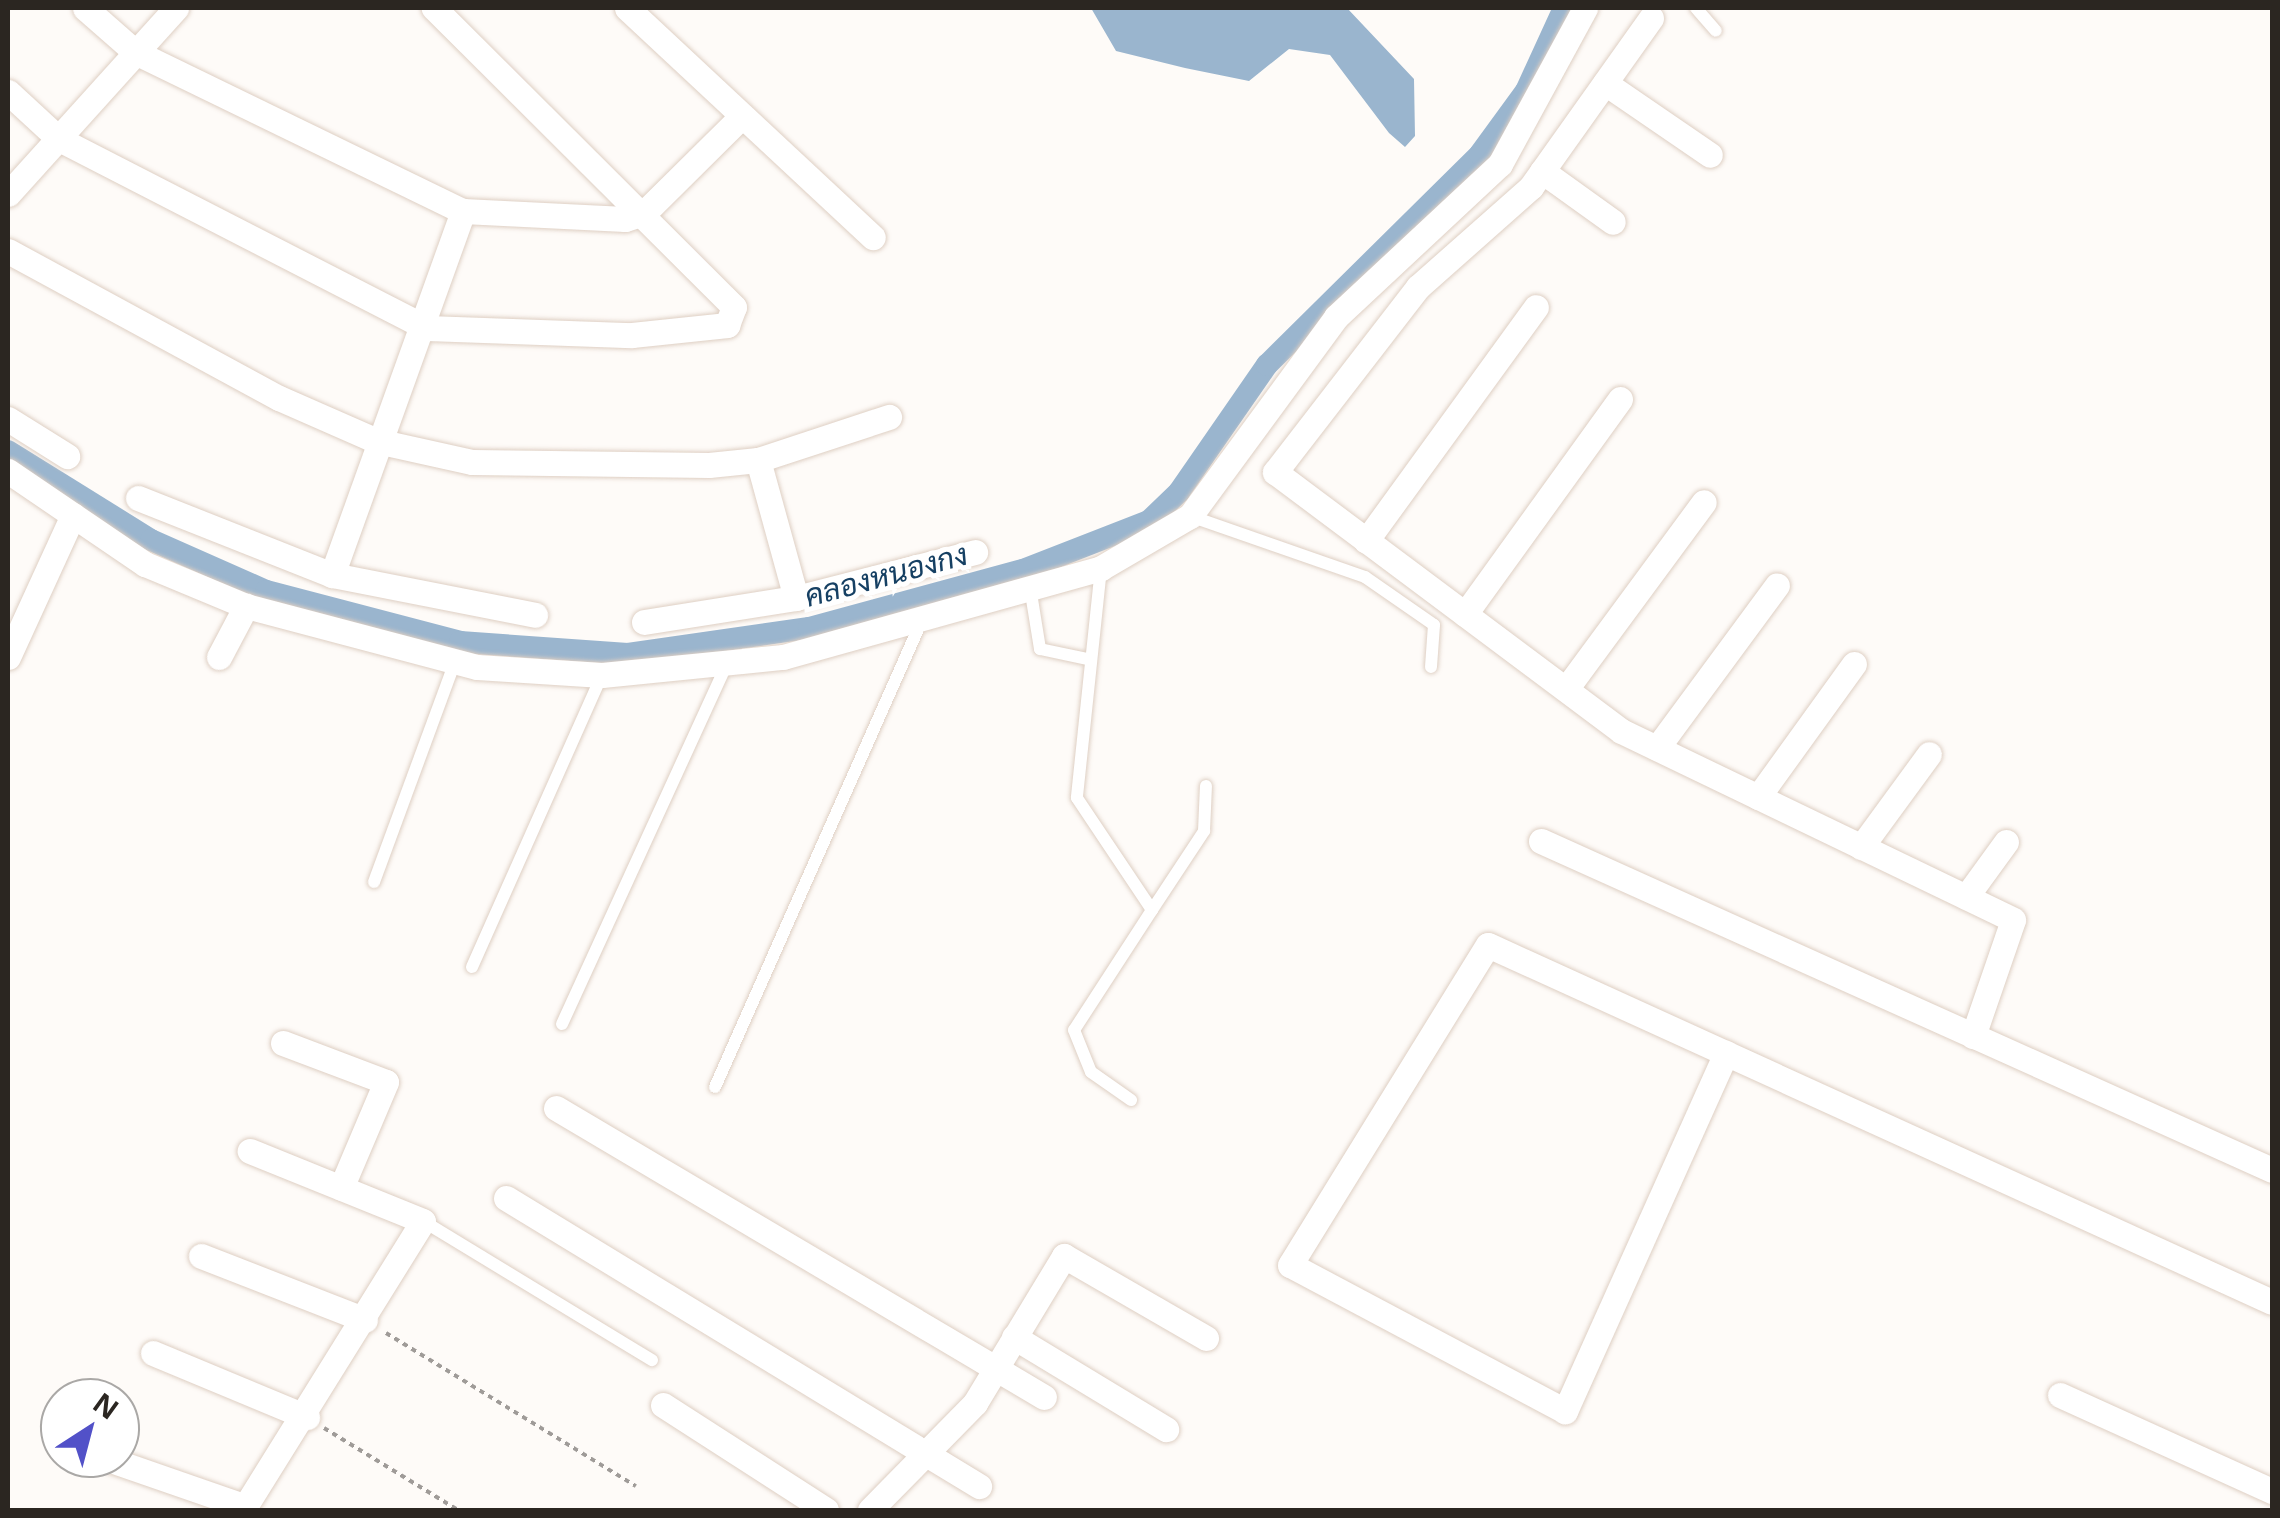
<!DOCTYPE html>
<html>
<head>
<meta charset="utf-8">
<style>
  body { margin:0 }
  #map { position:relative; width:2280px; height:1518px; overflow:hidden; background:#fefbf8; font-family:"Open Sans",Sarabun,sans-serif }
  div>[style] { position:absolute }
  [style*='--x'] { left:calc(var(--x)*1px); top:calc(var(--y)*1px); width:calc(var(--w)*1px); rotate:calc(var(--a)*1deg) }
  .water>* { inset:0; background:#9ab5ce }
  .canal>* { height:22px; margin:-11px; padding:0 11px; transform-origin:11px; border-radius:11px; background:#9ab5ce }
  .path>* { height:4px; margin-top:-2px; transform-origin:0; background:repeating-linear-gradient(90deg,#9f9b98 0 5px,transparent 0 10px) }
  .roads { filter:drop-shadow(0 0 2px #decfc3) drop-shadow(0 0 2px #decfc3) }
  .lane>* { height:12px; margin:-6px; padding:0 6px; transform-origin:6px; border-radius:6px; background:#fff }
  .street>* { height:25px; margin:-12.5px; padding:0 12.5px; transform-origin:12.5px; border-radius:12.5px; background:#fff }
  span { translate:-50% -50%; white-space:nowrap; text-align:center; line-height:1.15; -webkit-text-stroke:10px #fff; paint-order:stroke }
  .water-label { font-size:30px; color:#164063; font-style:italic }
  .frame { position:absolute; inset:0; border:10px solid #2b2621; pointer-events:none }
  .north { position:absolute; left:40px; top:1378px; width:100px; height:100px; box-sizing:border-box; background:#fff; border:2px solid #aaa8a6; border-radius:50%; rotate:36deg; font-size:28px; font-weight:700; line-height:40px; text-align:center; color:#2b2621 }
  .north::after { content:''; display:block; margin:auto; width:35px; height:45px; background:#5251c8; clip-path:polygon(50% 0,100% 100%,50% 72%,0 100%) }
</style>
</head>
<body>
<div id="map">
  <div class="water">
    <div style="clip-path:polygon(1091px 8px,1347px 8px,1414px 79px,1415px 136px,1405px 147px,1389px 133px,1330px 55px,1289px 49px,1249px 81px,1185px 68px,1116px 51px)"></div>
  </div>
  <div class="canal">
    <div style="--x:8;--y:451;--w:168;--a:31.9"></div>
    <div style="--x:151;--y:540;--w:126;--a:23.9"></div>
    <div style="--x:266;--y:591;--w:201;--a:14.7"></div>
    <div style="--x:460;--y:642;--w:168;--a:4.1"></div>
    <div style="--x:628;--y:654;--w:183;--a:-8.2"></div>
    <div style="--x:809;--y:628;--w:222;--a:-15.2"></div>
    <div style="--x:1023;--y:570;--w:135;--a:-21.3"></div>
    <div style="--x:1149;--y:521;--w:42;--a:-44"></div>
    <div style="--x:1179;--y:492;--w:155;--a:-55.3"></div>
    <div style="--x:1267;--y:365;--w:300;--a:-44.7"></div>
    <div style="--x:1480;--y:154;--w:78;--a:-53.9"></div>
    <div style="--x:1526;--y:91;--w:91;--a:-65.4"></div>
  </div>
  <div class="path">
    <div style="--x:386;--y:1333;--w:293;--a:31.5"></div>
    <div style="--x:324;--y:1428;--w:157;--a:31.5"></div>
  </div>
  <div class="roads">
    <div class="lane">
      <div style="--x:1696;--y:8;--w:30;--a:49"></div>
      <div style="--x:1190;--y:516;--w:185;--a:19.2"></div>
      <div style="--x:1365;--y:577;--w:84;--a:34.8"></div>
      <div style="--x:1434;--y:625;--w:42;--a:94.1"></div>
      <div style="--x:1101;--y:568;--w:231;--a:96"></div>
      <div style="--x:1077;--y:798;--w:135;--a:56.2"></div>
      <div style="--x:1152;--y:910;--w:143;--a:123"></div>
      <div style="--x:1074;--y:1030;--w:45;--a:68"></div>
      <div style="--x:1091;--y:1072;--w:49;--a:35"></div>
      <div style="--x:1030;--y:587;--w:63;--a:80.8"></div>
      <div style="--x:1040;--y:649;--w:49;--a:11.8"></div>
      <div style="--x:374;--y:882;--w:234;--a:-69.8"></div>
      <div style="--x:1152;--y:910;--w:95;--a:-56.6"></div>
      <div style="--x:1204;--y:831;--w:45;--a:-87.5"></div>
      <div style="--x:472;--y:967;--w:320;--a:-66"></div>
      <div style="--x:562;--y:1024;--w:396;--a:-65.4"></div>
      <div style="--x:715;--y:1087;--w:511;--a:-66.09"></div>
      <div style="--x:423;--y:1221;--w:268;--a:31.3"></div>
    </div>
    <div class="street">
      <div style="--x:85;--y:8;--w:67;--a:41.3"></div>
      <div style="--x:135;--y:52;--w:365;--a:25.9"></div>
      <div style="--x:463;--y:211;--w:162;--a:2.8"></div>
      <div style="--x:625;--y:219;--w:20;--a:-18"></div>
      <div style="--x:644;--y:213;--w:138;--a:-44.7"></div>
      <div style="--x:627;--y:8;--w:336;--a:43"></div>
      <div style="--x:1651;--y:18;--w:207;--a:125.4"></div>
      <div style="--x:1531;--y:187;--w:151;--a:138.5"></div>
      <div style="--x:1418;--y:287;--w:234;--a:127.7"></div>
      <div style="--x:1275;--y:472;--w:432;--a:36.8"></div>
      <div style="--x:1621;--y:731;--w:435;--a:25.7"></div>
      <div style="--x:2013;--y:920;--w:123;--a:109"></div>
      <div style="--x:1605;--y:83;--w:127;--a:34.4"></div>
      <div style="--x:8;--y:92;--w:69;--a:42.7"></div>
      <div style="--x:59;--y:139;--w:414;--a:27.2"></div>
      <div style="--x:427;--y:328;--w:205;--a:2"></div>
      <div style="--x:632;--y:335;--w:96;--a:-6"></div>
      <div style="--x:727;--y:325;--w:19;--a:-69"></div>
      <div style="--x:734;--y:307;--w:424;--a:-135.1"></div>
      <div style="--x:1542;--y:171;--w:87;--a:35.7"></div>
      <div style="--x:8;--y:194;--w:251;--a:-47.9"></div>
      <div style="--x:8;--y:251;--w:308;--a:28.5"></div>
      <div style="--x:279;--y:398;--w:107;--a:23.7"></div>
      <div style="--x:377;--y:441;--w:97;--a:12.5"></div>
      <div style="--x:472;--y:462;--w:237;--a:0.7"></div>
      <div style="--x:709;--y:465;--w:49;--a:-5.8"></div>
      <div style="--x:758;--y:460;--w:138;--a:-18.2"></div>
      <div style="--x:8;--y:419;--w:70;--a:32.1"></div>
      <div style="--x:758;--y:460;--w:143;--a:74.6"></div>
      <div style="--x:8;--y:471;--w:166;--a:34.2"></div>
      <div style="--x:145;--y:564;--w:109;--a:22.6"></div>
      <div style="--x:246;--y:606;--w:239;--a:14.8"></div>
      <div style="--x:477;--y:667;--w:125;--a:3.7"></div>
      <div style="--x:602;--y:675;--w:182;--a:-5.7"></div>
      <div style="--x:783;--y:657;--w:330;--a:-15.6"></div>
      <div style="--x:1101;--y:568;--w:103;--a:-30.3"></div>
      <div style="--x:1190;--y:516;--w:247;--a:-53.7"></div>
      <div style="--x:1336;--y:317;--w:224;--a:-43"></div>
      <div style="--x:1500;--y:164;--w:178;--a:-61.4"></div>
      <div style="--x:138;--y:498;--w:209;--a:21.6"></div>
      <div style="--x:332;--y:575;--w:207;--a:11.1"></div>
      <div style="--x:1366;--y:541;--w:289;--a:-54"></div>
      <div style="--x:332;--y:575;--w:387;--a:-70.2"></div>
      <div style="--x:1465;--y:614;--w:265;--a:-54.2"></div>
      <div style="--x:644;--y:622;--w:154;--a:-9"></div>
      <div style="--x:796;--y:598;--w:185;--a:-14.4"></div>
      <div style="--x:8;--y:657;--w:156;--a:-65.4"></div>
      <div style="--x:219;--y:657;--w:58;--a:-62.1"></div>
      <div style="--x:1566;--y:689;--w:232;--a:-53.6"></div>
      <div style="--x:1657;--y:748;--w:202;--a:-53.6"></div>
      <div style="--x:1758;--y:797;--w:164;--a:-54.2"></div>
      <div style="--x:1541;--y:841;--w:802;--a:24.23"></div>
      <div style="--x:1861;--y:847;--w:115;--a:-53.8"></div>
      <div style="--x:1966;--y:897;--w:68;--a:-54"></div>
      <div style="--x:283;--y:1043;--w:110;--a:20.7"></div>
      <div style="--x:386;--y:1082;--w:115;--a:113"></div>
      <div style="--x:1726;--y:1053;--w:393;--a:114.2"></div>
      <div style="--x:1565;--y:1411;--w:311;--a:-152"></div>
      <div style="--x:1290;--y:1265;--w:376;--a:-58.3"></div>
      <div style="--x:1488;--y:945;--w:861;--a:24.48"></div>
      <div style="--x:556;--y:1108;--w:567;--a:30.63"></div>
      <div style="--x:506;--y:1198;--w:554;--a:31.34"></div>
      <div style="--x:201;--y:1256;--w:176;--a:21.3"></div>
      <div style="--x:1014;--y:1337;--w:178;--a:31.2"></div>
      <div style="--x:153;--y:1353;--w:167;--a:22.6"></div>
      <div style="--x:2060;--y:1395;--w:233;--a:24.4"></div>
      <div style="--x:663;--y:1405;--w:194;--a:32.8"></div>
      <div style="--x:105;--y:1458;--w:147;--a:19.1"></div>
      <div style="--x:243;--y:1510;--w:340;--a:-58.1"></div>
      <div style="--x:423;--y:1221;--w:187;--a:-158"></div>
      <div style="--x:870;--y:1510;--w:150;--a:-45.5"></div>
      <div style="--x:975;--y:1403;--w:172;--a:-58.8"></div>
      <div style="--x:1064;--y:1256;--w:164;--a:30"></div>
    </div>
  </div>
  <div class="water-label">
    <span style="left:886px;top:575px;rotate:-15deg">คลองหนองกง</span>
  </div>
  <div class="frame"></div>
  <div class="north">N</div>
</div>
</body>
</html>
